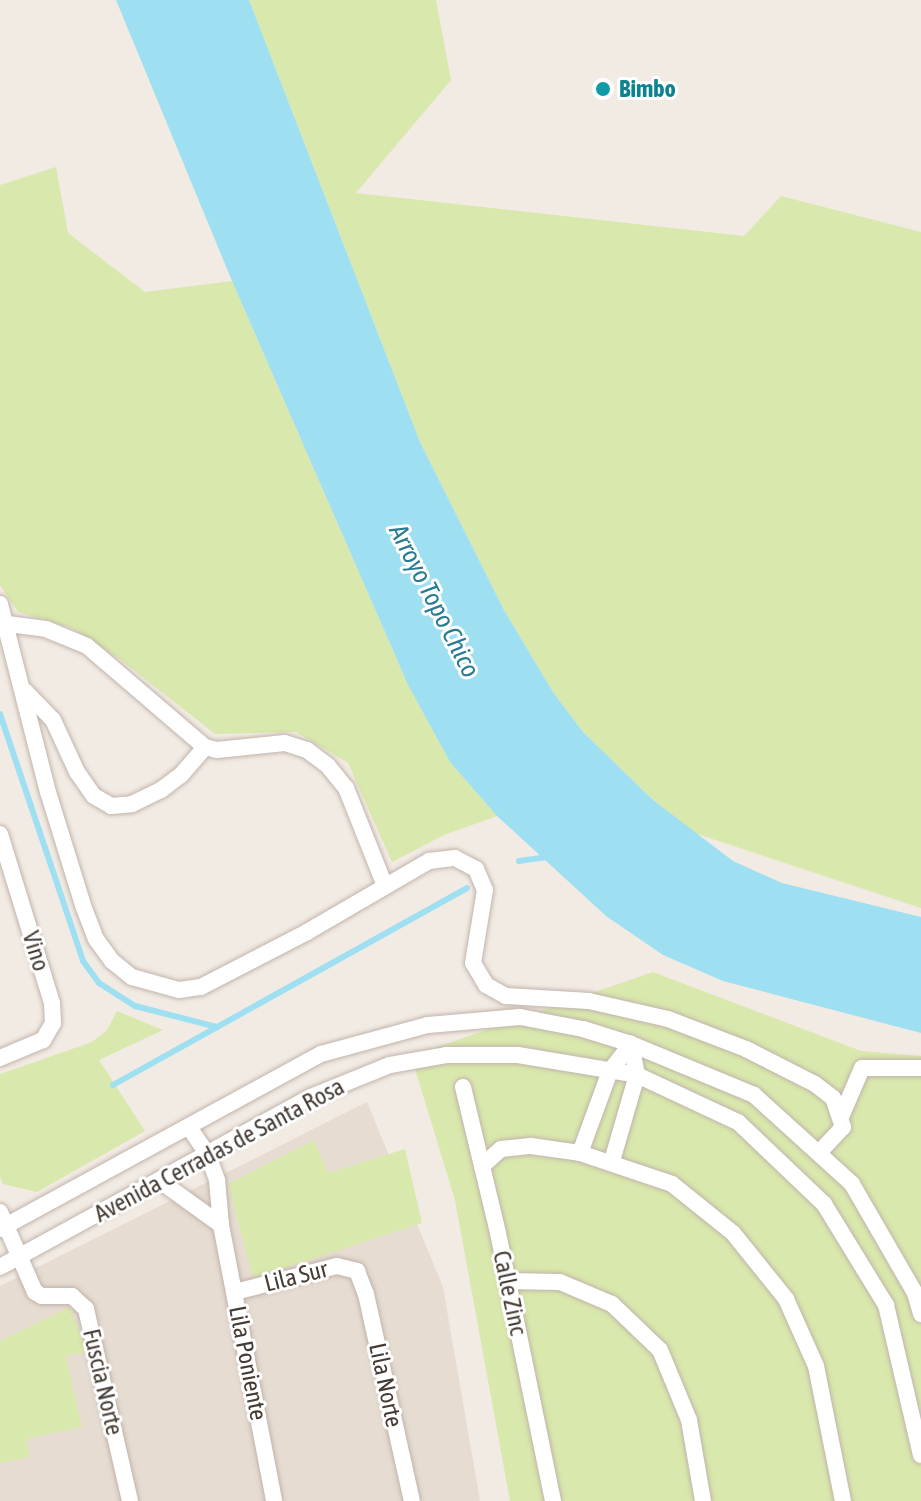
<!DOCTYPE html>
<html>
<head>
<meta charset="utf-8">
<style>
  body { margin:0 }
  #map { position:relative; width:921px; height:1501px; overflow:hidden; background:#f2ebe4; font-family:"Asap Condensed",sans-serif }
  div>[style] { position:absolute }
  [style*='--x'] { left:calc(var(--x)*1px); top:calc(var(--y)*1px); width:calc(var(--w)*1px); rotate:calc(var(--a)*1deg) }
  .residential>* { inset:0; background:#e6dcd2 }
  .green>* { inset:0; background:#d9e8ac }
  .water>* { inset:0; background:#9ee0f1 }
  .stream>* { height:6px; margin:-3px; padding:0 3px; transform-origin:3px; border-radius:3px; background:#9ee0f1 }
  .roads { filter:drop-shadow(0 0 2px #c1b4aa) drop-shadow(0 0 2px #c1b4aa) }
  .street>* { height:16px; margin:-8px; padding:0 8px; transform-origin:8px; border-radius:8px; background:#fff }
  .dots>* { width:22px; height:22px; translate:-50% -50%; box-sizing:border-box; border:4px solid #fff; border-radius:50% }
  span { translate:-50% -50%; white-space:nowrap; text-align:center; line-height:1.15; -webkit-text-stroke:6px #fff; paint-order:stroke }
  .culture-label { font-size:24px; color:#0d838f; font-weight:700 }
  .left { translate:0 -50%; text-align:left }
  .street-label { font-size:24px; color:#453b34 }
  .water-label { font-size:26px; color:#277b92; font-style:italic }
</style>
</head>
<body>
<div id="map">
  <div class="residential">
    <div style="clip-path:polygon(367px 1102px,443px 1287px,480px 1501px,0 1501px,0 1286px)"></div>
  </div>
  <div class="green">
    <div style="clip-path:polygon(249px 0,436px 0,451px 80px,356px 193px,744px 236px,781px 196px,921px 232px,921px 908px,691px 832px,653px 800px,583px 732px,553px 692px,504px 610px,420px 442px)"></div>
    <div style="clip-path:polygon(56px 167px,68px 233px,145px 292px,232px 281px,408px 685px,450px 762px,497px 816px,444px 835px,392px 862px,348px 763px,296px 732px,215px 734px,121px 660px,72px 628px,18px 612px,0 585px,0 185px)"></div>
    <div style="clip-path:polygon(653px 972px,861px 1051px,921px 1056px,921px 1501px,510px 1501px,455px 1200px,411px 1056px)"></div>
    <div style="clip-path:polygon(117px 1011px,163px 1030px,99px 1060px,145px 1131px,37px 1192px,3px 1184px,0 1177px,0 1074px,92px 1042px,107px 1030px)"></div>
    <div style="clip-path:polygon(314px 1140px,328px 1173px,405px 1149px,422px 1223px,253px 1278px,228px 1184px)"></div>
    <div style="clip-path:polygon(70px 1307px,87px 1352px,66px 1356px,82px 1427px,26px 1439px,30px 1457px,0 1463px,0 1341px)"></div>
  </div>
  <div class="water">
    <div style="clip-path:polygon(116px 0,249px 0,420px 442px,504px 610px,553px 692px,583px 732px,653px 800px,733px 861px,782px 883px,921px 917px,921px 1033px,723px 981px,663px 955px,606px 916px,497px 816px,450px 762px,408px 685px,232px 281px)"></div>
  </div>
  <div class="stream">
    <div style="--x:0;--y:714;--w:261;--a:71.4"></div>
    <div style="--x:83;--y:961;--w:27;--a:54"></div>
    <div style="--x:99;--y:983;--w:43;--a:32.6"></div>
    <div style="--x:135;--y:1006;--w:85;--a:14.4"></div>
    <div style="--x:519;--y:861;--w:28;--a:-8"></div>
    <div style="--x:113;--y:1085;--w:405;--a:-29.1"></div>
  </div>
  <div class="roads">
    <div class="street">
      <div style="--x:0;--y:604;--w:194;--a:75.7"></div>
      <div style="--x:48;--y:792;--w:121;--a:72.8"></div>
      <div style="--x:84;--y:908;--w:33;--a:69"></div>
      <div style="--x:96;--y:939;--w:27;--a:54"></div>
      <div style="--x:112;--y:961;--w:26;--a:39"></div>
      <div style="--x:132;--y:977;--w:49;--a:15.5"></div>
      <div style="--x:179;--y:990;--w:22;--a:-8"></div>
      <div style="--x:201;--y:987;--w:119;--a:-27.4"></div>
      <div style="--x:307;--y:932;--w:141;--a:-30.2"></div>
      <div style="--x:429;--y:861;--w:26;--a:-7"></div>
      <div style="--x:455;--y:858;--w:24;--a:28"></div>
      <div style="--x:476;--y:869;--w:23;--a:67"></div>
      <div style="--x:485;--y:890;--w:74;--a:99.3"></div>
      <div style="--x:473;--y:963;--w:26;--a:59"></div>
      <div style="--x:486;--y:985;--w:23;--a:29"></div>
      <div style="--x:506;--y:996;--w:83;--a:3.4"></div>
      <div style="--x:589;--y:1001;--w:81;--a:12.8"></div>
      <div style="--x:668;--y:1019;--w:84;--a:21"></div>
      <div style="--x:746;--y:1049;--w:77;--a:26.9"></div>
      <div style="--x:815;--y:1084;--w:23;--a:38"></div>
      <div style="--x:833;--y:1098;--w:31;--a:71"></div>
      <div style="--x:843;--y:1127;--w:35;--a:133"></div>
      <div style="--x:0;--y:623;--w:46;--a:7.4"></div>
      <div style="--x:46;--y:629;--w:44;--a:22.5"></div>
      <div style="--x:87;--y:646;--w:155;--a:40.6"></div>
      <div style="--x:205;--y:747;--w:12;--a:14"></div>
      <div style="--x:217;--y:750;--w:68;--a:-5.9"></div>
      <div style="--x:285;--y:743;--w:23;--a:18"></div>
      <div style="--x:307;--y:750;--w:26;--a:37"></div>
      <div style="--x:328;--y:766;--w:28;--a:51"></div>
      <div style="--x:346;--y:788;--w:105;--a:68.3"></div>
      <div style="--x:25;--y:691;--w:40;--a:46"></div>
      <div style="--x:53;--y:720;--w:57;--a:65.2"></div>
      <div style="--x:77;--y:772;--w:29;--a:55"></div>
      <div style="--x:94;--y:796;--w:20;--a:30"></div>
      <div style="--x:111;--y:806;--w:21;--a:-5"></div>
      <div style="--x:132;--y:804;--w:32;--a:-26"></div>
      <div style="--x:161;--y:790;--w:25;--a:-37"></div>
      <div style="--x:181;--y:775;--w:37;--a:-49"></div>
      <div style="--x:0;--y:834;--w:177;--a:72.9"></div>
      <div style="--x:52;--y:1003;--w:20;--a:87"></div>
      <div style="--x:53;--y:1023;--w:20;--a:120"></div>
      <div style="--x:43;--y:1040;--w:47;--a:157.3"></div>
      <div style="--x:463;--y:1087;--w:150;--a:76.5"></div>
      <div style="--x:498;--y:1233;--w:274;--a:78.4"></div>
      <div style="--x:841;--y:1117;--w:53;--a:-66.8"></div>
      <div style="--x:862;--y:1068;--w:59;--a:0"></div>
      <div style="--x:189;--y:1127;--w:34;--a:56"></div>
      <div style="--x:208;--y:1155;--w:27;--a:70"></div>
      <div style="--x:217;--y:1180;--w:45;--a:84.9"></div>
      <div style="--x:221;--y:1225;--w:281;--a:79.1"></div>
      <div style="--x:580;--y:1153;--w:87;--a:-69.9"></div>
      <div style="--x:610;--y:1071;--w:34;--a:-52"></div>
      <div style="--x:612;--y:1161;--w:90;--a:-73.8"></div>
      <div style="--x:637;--y:1075;--w:32;--a:-101"></div>
      <div style="--x:482;--y:1166;--w:25;--a:-42"></div>
      <div style="--x:501;--y:1149;--w:30;--a:-6"></div>
      <div style="--x:531;--y:1146;--w:49;--a:8.1"></div>
      <div style="--x:580;--y:1153;--w:97;--a:18.6"></div>
      <div style="--x:672;--y:1184;--w:78;--a:38.8"></div>
      <div style="--x:733;--y:1233;--w:85;--a:51.2"></div>
      <div style="--x:786;--y:1299;--w:73;--a:65.9"></div>
      <div style="--x:816;--y:1366;--w:138;--a:78.7"></div>
      <div style="--x:160;--y:1181;--w:75;--a:35.8"></div>
      <div style="--x:0;--y:1212;--w:87;--a:66.4"></div>
      <div style="--x:35;--y:1292;--w:8;--a:30"></div>
      <div style="--x:42;--y:1296;--w:30;--a:0"></div>
      <div style="--x:72;--y:1296;--w:19;--a:43"></div>
      <div style="--x:86;--y:1309;--w:197;--a:77.1"></div>
      <div style="--x:0;--y:1229;--w:366;--a:-28.6"></div>
      <div style="--x:321;--y:1054;--w:111;--a:-15.2"></div>
      <div style="--x:428;--y:1025;--w:92;--a:-5"></div>
      <div style="--x:520;--y:1017;--w:64;--a:10.8"></div>
      <div style="--x:583;--y:1029;--w:50;--a:17.4"></div>
      <div style="--x:631;--y:1044;--w:133;--a:22.5"></div>
      <div style="--x:754;--y:1095;--w:132;--a:42.2"></div>
      <div style="--x:852;--y:1184;--w:126;--a:60"></div>
      <div style="--x:915;--y:1293;--w:22;--a:74"></div>
      <div style="--x:0;--y:1267;--w:354;--a:-28.7"></div>
      <div style="--x:311;--y:1097;--w:85;--a:-22.1"></div>
      <div style="--x:390;--y:1065;--w:57;--a:-10.1"></div>
      <div style="--x:446;--y:1055;--w:72;--a:0"></div>
      <div style="--x:518;--y:1055;--w:121;--a:9.5"></div>
      <div style="--x:637;--y:1075;--w:111;--a:25"></div>
      <div style="--x:738;--y:1122;--w:119;--a:43.6"></div>
      <div style="--x:824;--y:1204;--w:119;--a:58.5"></div>
      <div style="--x:886;--y:1305;--w:154;--a:76.9"></div>
      <div style="--x:508;--y:1281;--w:52;--a:1.1"></div>
      <div style="--x:560;--y:1282;--w:56;--a:22.9"></div>
      <div style="--x:612;--y:1304;--w:66;--a:43.8"></div>
      <div style="--x:660;--y:1350;--w:76;--a:67.5"></div>
      <div style="--x:689;--y:1420;--w:82;--a:80.2"></div>
      <div style="--x:235;--y:1292;--w:105;--a:-14.3"></div>
      <div style="--x:337;--y:1266;--w:21;--a:14"></div>
      <div style="--x:357;--y:1271;--w:25;--a:69"></div>
      <div style="--x:366;--y:1294;--w:212;--a:77.5"></div>
    </div>
  </div>
  <div class="dots">
    <div style="left:603px;top:89px;background:#0f9aa8"></div>
  </div>
  <div class="culture-label">
    <span class="left" style="left:619px;top:89px">Bimbo</span>
  </div>
  <div class="street-label">
    <span style="left:36px;top:951px;rotate:73deg">Vino</span>
    <span style="left:219px;top:1150px;rotate:-28deg">Avenida Cerradas de Santa Rosa</span>
    <span style="left:296px;top:1276px;rotate:-14deg">Lila Sur</span>
    <span style="left:510px;top:1293px;rotate:78deg">Calle Zinc</span>
    <span style="left:248px;top:1363px;rotate:79deg">Lila Poniente</span>
    <span style="left:103px;top:1382px;rotate:77deg">Fuscia Norte</span>
    <span style="left:386px;top:1385px;rotate:78deg">Lila Norte</span>
  </div>
  <div class="water-label">
    <span style="left:434px;top:601px;rotate:63deg">Arroyo Topo Chico</span>
  </div>
</div>
</body>
</html>
